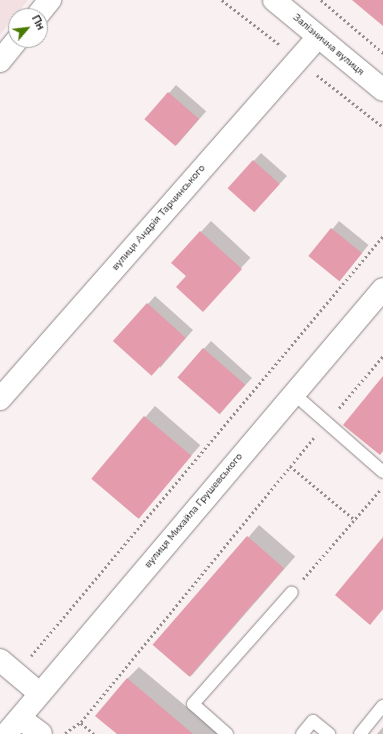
<!DOCTYPE html>
<html>
<head>
<meta charset="utf-8">
<style>
  body { margin:0 }
  #map { position:relative; width:383px; height:734px; overflow:hidden; background:#f9f0f2; font-family:"Nunito Sans",sans-serif }
  div>[style] { position:absolute }
  [style*='--x'] { left:calc(var(--x)*1px); top:calc(var(--y)*1px); width:calc(var(--w)*1px); rotate:calc(var(--a)*1deg) }
  .built>* { inset:0; background:#f2e0e3 }
  .shadow>* { inset:0; background:#0003; transform-origin:0 0 }
  .building>* { inset:0; background:#e49bab; transform-origin:0 0 }
  .path>* { height:2.5px; margin-top:-1.25px; transform-origin:0; background:repeating-linear-gradient(90deg,#968f90 0 2px,transparent 0 5px) }
  .roads { filter:drop-shadow(0 0 1px #8e8687) drop-shadow(0 0 1px #8e8687) }
  .service>* { height:12px; margin:-6px; padding:0 6px; transform-origin:6px; border-radius:6px; background:#fff }
  .minor>* { height:22px; margin:-11px; padding:0 11px; transform-origin:11px; border-radius:11px; background:#fff }
  .tertiary>* { height:22px; margin:-11px; padding:0 11px; transform-origin:11px; border-radius:11px; background:#fff }
  span { translate:-50% -50%; white-space:nowrap; text-align:center; line-height:1.15; -webkit-text-stroke:4px #fff; paint-order:stroke }
  .street-label { font-size:10px; color:#242121 }
  .north { position:absolute; left:8px; top:8px; width:40px; height:40px; box-sizing:border-box; background:#fff; border:1px solid #a7a6a6; border-radius:50%; rotate:62deg; font-size:11px; font-weight:700; line-height:16px; text-align:center; color:#242121 }
  .north::after { content:''; display:block; margin:auto; width:14px; height:18px; background:#497a01; clip-path:polygon(50% 0,100% 100%,50% 72%,0 100%) }
</style>
</head>
<body>
<div id="map">
  <div class="built">
    <div style="clip-path:polygon(0 0,28px 0,0 35px)"></div>
  </div>
  <div class="shadow">
    <div style="left:176px;top:85px;width:40px;height:45px;rotate:41deg"></div>
    <div style="clip-path:polygon(261px 153px,287px 176px,261px 204px,229px 188px)"></div>
    <div style="left:211px;top:221px;width:54px;height:57px;rotate:43deg"></div>
    <div style="left:339px;top:221px;width:38px;height:46px;rotate:39deg"></div>
    <div style="clip-path:polygon(155px 296px,193px 330px,160px 368px,148px 304px)"></div>
    <div style="clip-path:polygon(211px 341px,252px 378px,226px 406px,178px 377px)"></div>
    <div style="left:155px;top:406px;width:60px;height:96px;rotate:41deg"></div>
    <div style="left:259px;top:525px;width:48px;height:159px;rotate:41deg"></div>
    <div style="clip-path:polygon(139px 667px,219px 734px,119px 734px,127px 679px)"></div>
    <div style="clip-path:polygon(383px 727px,383px 734px,377px 734px)"></div>
  </div>
  <div class="building">
    <div style="clip-path:polygon(352px 0,383px 0,383px 26px)"></div>
    <div style="left:168px;top:92px;width:41px;height:36px;rotate:41deg"></div>
    <div style="left:253px;top:160px;width:36px;height:38px;rotate:42deg"></div>
    <div style="left:331px;top:228px;width:40px;height:36px;rotate:39deg"></div>
    <div style="clip-path:polygon(200px 231px,242px 269px,203px 312px,176px 287px,186px 276px,171px 263px)"></div>
    <div style="left:147px;top:303px;width:52px;height:51px;rotate:42deg"></div>
    <div style="left:203px;top:348px;width:56px;height:39px;rotate:41deg"></div>
    <div style="clip-path:polygon(383px 376px,383px 451px,380px 455px,343px 425px)"></div>
    <div style="left:144px;top:416px;width:62px;height:82px;rotate:40deg"></div>
    <div style="left:247px;top:536px;width:49px;height:144px;rotate:41deg"></div>
    <div style="clip-path:polygon(383px 537px,383px 609px,370px 625px,335px 595px)"></div>
    <div style="clip-path:polygon(127px 678px,193px 734px,117px 734px,95px 716px)"></div>
  </div>
  <div class="path">
    <div style="--x:222;--y:0;--w:73;--a:37.8"></div>
    <div style="--x:321;--y:0;--w:82;--a:40.5"></div>
    <div style="--x:317;--y:75;--w:84;--a:38.2"></div>
    <div style="--x:339;--y:408;--w:68;--a:-49.8"></div>
    <div style="--x:290;--y:466;--w:85;--a:39.7"></div>
    <div style="--x:303;--y:579;--w:119;--a:-49.1"></div>
    <div style="--x:31;--y:656;--w:548;--a:-50.03"></div>
    <div style="--x:81;--y:723;--w:17;--a:40"></div>
    <div style="--x:65;--y:733;--w:19;--a:-35"></div>
    <div style="--x:81;--y:722;--w:370;--a:-50.7"></div>
  </div>
  <div class="roads">
    <div class="service">
      <div style="--x:294;--y:394;--w:118;--a:41.2"></div>
      <div style="--x:227;--y:734;--w:45;--a:-138.6"></div>
      <div style="--x:193;--y:704;--w:149;--a:-48.5"></div>
      <div style="--x:302;--y:734;--w:17;--a:-50"></div>
      <div style="--x:313;--y:721;--w:21;--a:39"></div>
      <div style="--x:360;--y:734;--w:36;--a:-51"></div>
    </div>
    <div class="minor">
      <div style="--x:37;--y:16;--w:21;--a:-51"></div>
      <div style="--x:0;--y:61;--w:27;--a:-51"></div>
      <div style="--x:0;--y:399;--w:482;--a:-48.7"></div>
      <div style="--x:0;--y:660;--w:51;--a:40.2"></div>
      <div style="--x:20;--y:718;--w:26;--a:37"></div>
      <div style="--x:6;--y:734;--w:583;--a:-49.73"></div>
    </div>
    <div class="tertiary">
      <div style="--x:274;--y:0;--w:141;--a:39.5"></div>
    </div>
  </div>
  <div class="street-label">
    <span style="left:328px;top:45px;rotate:40deg">Залізнична вулиця</span>
    <span style="left:159px;top:218px;rotate:-49deg">вулиця Андрія Тарчинського</span>
    <span style="left:194px;top:511px;rotate:-50deg">вулиця Михайла Грушевського</span>
  </div>
  <div class="north">Пн</div>
</div>
</body>
</html>
